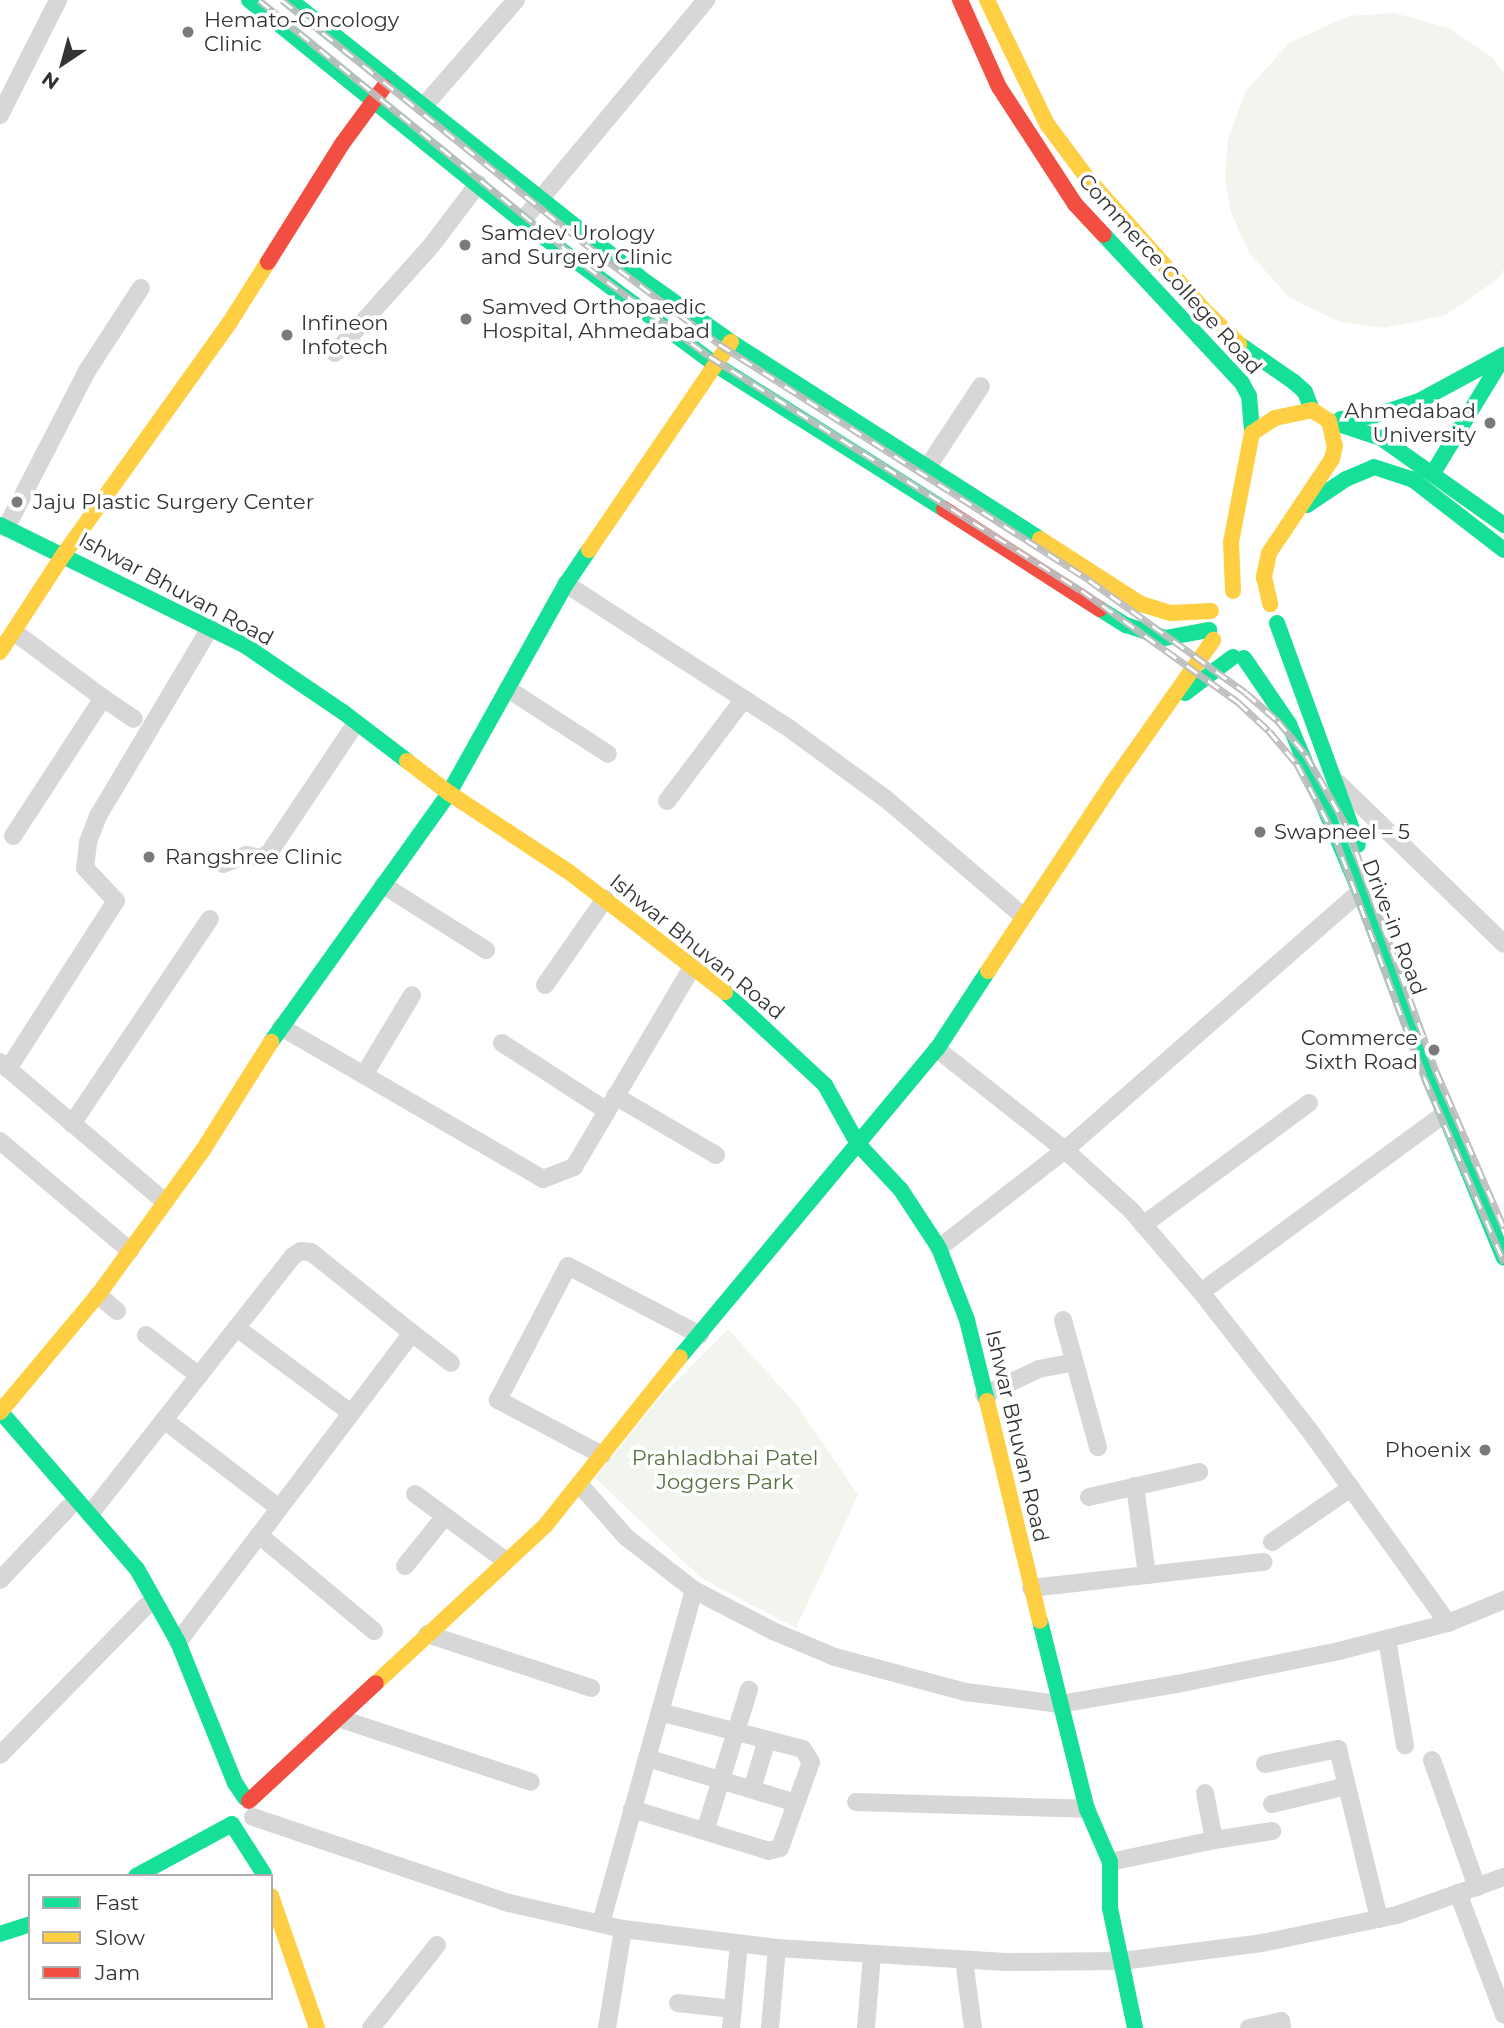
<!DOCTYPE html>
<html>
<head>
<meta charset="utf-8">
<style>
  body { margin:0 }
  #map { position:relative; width:1504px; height:2028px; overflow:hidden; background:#fff; font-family:Montserrat,sans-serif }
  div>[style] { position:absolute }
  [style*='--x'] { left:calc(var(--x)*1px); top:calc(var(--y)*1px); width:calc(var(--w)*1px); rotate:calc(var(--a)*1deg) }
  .green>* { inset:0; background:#f1f5ed }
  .street>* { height:18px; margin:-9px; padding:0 9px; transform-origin:9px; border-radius:9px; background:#d7d7d7 }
  .fast>* { height:16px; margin:-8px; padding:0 8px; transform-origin:8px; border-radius:8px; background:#16e098 }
  .slow>* { height:16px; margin:-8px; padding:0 8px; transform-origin:8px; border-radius:8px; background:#ffcf43 }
  .jam>* { height:16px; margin:-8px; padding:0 8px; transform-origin:8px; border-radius:8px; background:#f24e42 }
  .rail>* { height:7px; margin-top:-3.5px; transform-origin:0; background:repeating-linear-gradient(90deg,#fff 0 13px,#bebebe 0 26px); box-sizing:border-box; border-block:2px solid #bebebe }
  .dots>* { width:19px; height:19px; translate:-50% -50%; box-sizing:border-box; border:4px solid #fff; border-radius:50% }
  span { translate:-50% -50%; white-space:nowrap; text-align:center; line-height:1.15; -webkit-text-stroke:7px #fff; paint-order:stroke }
  .poi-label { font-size:21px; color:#333 }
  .left { translate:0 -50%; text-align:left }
  .right { translate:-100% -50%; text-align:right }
  .street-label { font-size:21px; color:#333 }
  .park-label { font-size:21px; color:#56703f }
  .legend { position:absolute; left:28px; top:1874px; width:245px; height:126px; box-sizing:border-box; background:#fff; border:2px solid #adadad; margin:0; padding:9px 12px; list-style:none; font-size:21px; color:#333 }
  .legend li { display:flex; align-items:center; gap:14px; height:35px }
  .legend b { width:35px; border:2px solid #adadad }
  .north { position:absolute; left:28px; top:28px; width:70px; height:70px; -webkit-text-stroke:5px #fff; paint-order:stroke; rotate:216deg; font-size:19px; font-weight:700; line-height:28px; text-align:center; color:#333 }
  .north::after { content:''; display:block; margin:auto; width:24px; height:32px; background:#333; clip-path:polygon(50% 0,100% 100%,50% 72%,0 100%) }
</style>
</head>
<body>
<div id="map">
  <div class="green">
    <div style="clip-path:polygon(1394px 13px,1449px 28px,1493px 58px,1504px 73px,1504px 269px,1499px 278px,1446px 315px,1385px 328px,1340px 322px,1290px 298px,1249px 253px,1231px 212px,1225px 177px,1228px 140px,1245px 92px,1289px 43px,1349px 16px)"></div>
    <div style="clip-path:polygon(728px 1329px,796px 1404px,858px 1495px,796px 1628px,701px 1578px,595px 1478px,657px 1401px)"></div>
  </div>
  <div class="street">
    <div style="--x:423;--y:107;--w:142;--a:-49"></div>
    <div style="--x:0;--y:115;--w:129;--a:-63.2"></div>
    <div style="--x:522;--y:221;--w:288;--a:-50.2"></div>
    <div style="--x:335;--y:353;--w:144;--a:-48.1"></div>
    <div style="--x:431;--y:246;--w:78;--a:-52.8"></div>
    <div style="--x:927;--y:468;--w:98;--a:-56.6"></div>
    <div style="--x:6;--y:528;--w:177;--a:-62.7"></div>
    <div style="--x:87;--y:371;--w:99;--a:-57"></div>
    <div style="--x:566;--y:584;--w:267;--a:32.9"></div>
    <div style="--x:790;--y:729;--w:119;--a:36.1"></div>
    <div style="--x:886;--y:799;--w:180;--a:40.5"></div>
    <div style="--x:508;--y:689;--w:119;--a:33"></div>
    <div style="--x:103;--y:698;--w:37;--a:34"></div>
    <div style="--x:1338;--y:783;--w:231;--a:44.1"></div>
    <div style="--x:667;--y:801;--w:128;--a:-53"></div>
    <div style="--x:13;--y:836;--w:165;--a:-56.9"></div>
    <div style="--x:103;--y:698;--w:111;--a:-143.4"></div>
    <div style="--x:223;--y:864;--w:25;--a:-21"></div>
    <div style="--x:246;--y:855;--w:15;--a:11"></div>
    <div style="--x:261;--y:858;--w:9;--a:-32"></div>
    <div style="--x:269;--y:853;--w:156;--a:-56.2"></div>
    <div style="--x:383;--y:885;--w:122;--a:32.3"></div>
    <div style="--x:545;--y:985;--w:105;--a:-55.1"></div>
    <div style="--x:281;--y:1027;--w:303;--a:30.1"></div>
    <div style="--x:543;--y:1179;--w:33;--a:-21"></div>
    <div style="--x:574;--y:1167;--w:234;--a:-59.4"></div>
    <div style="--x:502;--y:1043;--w:125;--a:32.9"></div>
    <div style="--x:937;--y:1049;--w:163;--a:38.3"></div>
    <div style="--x:1065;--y:1150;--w:89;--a:42.3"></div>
    <div style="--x:1131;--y:1210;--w:108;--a:49.5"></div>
    <div style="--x:1201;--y:1292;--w:172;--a:51.9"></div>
    <div style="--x:1307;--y:1427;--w:241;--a:54.3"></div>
    <div style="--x:0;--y:1062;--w:216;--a:40.3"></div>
    <div style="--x:8;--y:1069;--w:200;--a:-57.3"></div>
    <div style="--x:116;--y:901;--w:45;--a:-133.2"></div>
    <div style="--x:85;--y:868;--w:26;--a:-83"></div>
    <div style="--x:88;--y:842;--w:28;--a:-69"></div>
    <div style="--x:98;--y:816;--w:219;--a:-59.2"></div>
    <div style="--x:364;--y:1075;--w:93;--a:-59"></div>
    <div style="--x:615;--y:1096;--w:117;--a:30.3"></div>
    <div style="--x:72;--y:1124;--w:247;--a:-56.1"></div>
    <div style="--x:0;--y:1141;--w:170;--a:40.2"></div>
    <div style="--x:1143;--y:1225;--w:206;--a:-36.3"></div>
    <div style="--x:939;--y:1248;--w:160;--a:-37.9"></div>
    <div style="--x:1065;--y:1150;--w:392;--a:-41.2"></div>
    <div style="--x:1201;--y:1292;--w:301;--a:-36.2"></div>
    <div style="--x:98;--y:1295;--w:25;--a:40"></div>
    <div style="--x:1063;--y:1320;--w:132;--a:74.6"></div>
    <div style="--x:237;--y:1328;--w:142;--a:36.7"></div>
    <div style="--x:412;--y:1333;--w:49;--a:37.6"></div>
    <div style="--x:146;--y:1335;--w:67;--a:37.7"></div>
    <div style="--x:984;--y:1395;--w:61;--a:-25.3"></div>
    <div style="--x:1039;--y:1369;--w:36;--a:-11"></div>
    <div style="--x:164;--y:1420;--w:145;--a:37.4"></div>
    <div style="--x:602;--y:1455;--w:118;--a:-152.1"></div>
    <div style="--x:498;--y:1400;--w:151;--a:-62.4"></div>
    <div style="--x:568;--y:1266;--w:149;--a:27.6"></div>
    <div style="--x:580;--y:1485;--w:69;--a:48.5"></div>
    <div style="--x:626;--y:1537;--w:86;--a:37.9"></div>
    <div style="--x:694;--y:1590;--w:89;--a:27.4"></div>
    <div style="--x:773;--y:1631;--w:67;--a:22.8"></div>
    <div style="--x:835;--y:1657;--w:136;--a:15"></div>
    <div style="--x:966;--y:1692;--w:95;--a:7.3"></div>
    <div style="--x:1060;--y:1704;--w:119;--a:-9.7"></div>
    <div style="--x:1177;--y:1684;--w:165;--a:-11.5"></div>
    <div style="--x:1339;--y:1651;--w:113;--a:-14.4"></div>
    <div style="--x:1448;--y:1623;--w:61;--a:-22.3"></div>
    <div style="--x:1135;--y:1486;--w:90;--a:82.3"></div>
    <div style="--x:415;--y:1494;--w:113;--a:36.4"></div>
    <div style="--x:1089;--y:1497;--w:113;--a:-12.8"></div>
    <div style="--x:90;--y:1514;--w:328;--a:-51.8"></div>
    <div style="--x:293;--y:1256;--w:9;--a:-32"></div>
    <div style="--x:301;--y:1251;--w:10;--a:6"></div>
    <div style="--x:311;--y:1252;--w:129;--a:38.7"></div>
    <div style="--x:412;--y:1333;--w:253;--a:127.1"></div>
    <div style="--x:1272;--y:1542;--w:96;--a:-34.4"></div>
    <div style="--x:405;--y:1566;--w:64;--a:-51.3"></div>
    <div style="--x:0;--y:1580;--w:99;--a:-46.6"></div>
    <div style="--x:1031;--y:1588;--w:234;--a:-6.4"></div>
    <div style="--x:427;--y:1634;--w:173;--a:18.2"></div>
    <div style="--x:1387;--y:1639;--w:108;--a:80.4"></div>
    <div style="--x:178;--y:1642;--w:134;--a:-52.9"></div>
    <div style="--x:259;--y:1535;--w:150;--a:39.9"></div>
    <div style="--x:338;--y:1718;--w:203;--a:18.3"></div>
    <div style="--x:0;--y:1755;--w:209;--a:-45.6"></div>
    <div style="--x:647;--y:1758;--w:156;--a:16.8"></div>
    <div style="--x:1432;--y:1760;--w:135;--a:70.5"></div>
    <div style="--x:1265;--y:1764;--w:75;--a:-11.6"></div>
    <div style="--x:1338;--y:1749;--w:175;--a:76.4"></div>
    <div style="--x:752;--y:1789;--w:51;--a:-73"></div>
    <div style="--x:1205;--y:1793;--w:48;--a:79.2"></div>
    <div style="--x:856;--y:1802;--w:231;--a:1.7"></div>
    <div style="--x:1272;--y:1804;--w:77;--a:-13.5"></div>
    <div style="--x:632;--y:1809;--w:143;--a:17"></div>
    <div style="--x:769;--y:1851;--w:11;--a:-15"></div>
    <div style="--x:780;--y:1848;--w:91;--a:-70.2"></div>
    <div style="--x:811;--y:1762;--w:15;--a:-122"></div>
    <div style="--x:803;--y:1749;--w:148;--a:-165.5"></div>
    <div style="--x:253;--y:1817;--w:270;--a:18.6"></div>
    <div style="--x:509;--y:1903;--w:117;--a:12.8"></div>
    <div style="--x:623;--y:1929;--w:155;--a:7"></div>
    <div style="--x:777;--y:1948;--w:229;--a:3.5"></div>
    <div style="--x:1006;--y:1962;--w:116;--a:-0.5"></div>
    <div style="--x:1122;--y:1961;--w:141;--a:-7.3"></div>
    <div style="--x:1262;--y:1943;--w:138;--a:-11.7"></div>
    <div style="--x:1397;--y:1915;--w:114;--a:-19.6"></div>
    <div style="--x:705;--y:1831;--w:148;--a:-72.7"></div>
    <div style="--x:1110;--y:1862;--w:106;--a:-11.9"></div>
    <div style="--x:1214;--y:1840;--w:59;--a:-8.8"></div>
    <div style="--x:1458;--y:1893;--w:130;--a:69.3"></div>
    <div style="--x:601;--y:1923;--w:346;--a:-74.4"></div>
    <div style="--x:964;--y:1960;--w:69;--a:82.5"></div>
    <div style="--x:678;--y:2003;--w:55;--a:6.2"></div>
    <div style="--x:371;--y:2028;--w:106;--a:-51.5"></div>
    <div style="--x:607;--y:2028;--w:100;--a:-80.8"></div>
    <div style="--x:731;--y:2028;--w:85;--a:-84.6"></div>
    <div style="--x:770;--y:2028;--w:80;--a:-85"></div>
    <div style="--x:866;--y:2028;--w:73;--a:-85.3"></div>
    <div style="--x:1249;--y:2028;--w:33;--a:-12"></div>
    <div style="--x:1281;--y:2021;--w:7;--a:82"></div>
  </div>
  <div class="fast">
    <div style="--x:249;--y:0;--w:351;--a:39"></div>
    <div style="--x:522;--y:221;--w:242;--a:36.6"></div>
    <div style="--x:716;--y:365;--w:270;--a:32.3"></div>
    <div style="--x:290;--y:0;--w:446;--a:38.4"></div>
    <div style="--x:639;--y:277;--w:113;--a:35.2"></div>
    <div style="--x:731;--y:342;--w:366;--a:32.5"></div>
    <div style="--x:1104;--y:235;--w:202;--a:47"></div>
    <div style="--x:1242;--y:383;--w:15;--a:62"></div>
    <div style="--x:1249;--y:396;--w:37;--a:85"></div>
    <div style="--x:1239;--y:344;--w:67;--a:34.6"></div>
    <div style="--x:1294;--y:382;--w:15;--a:42"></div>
    <div style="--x:1305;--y:392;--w:19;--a:69"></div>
    <div style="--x:1341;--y:419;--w:32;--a:-5"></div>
    <div style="--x:1373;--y:416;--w:48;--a:-18.1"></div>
    <div style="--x:1419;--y:401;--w:97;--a:-28.4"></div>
    <div style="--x:1329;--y:421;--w:55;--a:18.1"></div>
    <div style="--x:1381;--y:438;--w:151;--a:35.3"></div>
    <div style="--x:1433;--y:473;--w:135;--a:-58.7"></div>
    <div style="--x:1307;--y:505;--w:47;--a:-33.7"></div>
    <div style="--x:1346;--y:479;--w:30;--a:-23"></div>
    <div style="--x:1374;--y:467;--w:40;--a:18"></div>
    <div style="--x:1412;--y:479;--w:116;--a:37.7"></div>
    <div style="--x:0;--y:525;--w:272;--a:26.2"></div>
    <div style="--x:244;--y:645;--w:120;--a:34.1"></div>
    <div style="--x:343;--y:712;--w:81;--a:37.4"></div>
    <div style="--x:1100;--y:609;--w:31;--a:32"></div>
    <div style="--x:1126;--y:625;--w:41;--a:18.4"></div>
    <div style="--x:1165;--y:638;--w:45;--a:-10.3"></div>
    <div style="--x:1277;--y:623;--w:236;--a:70"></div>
    <div style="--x:1244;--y:658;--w:80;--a:55.7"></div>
    <div style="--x:1289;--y:724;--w:182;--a:67.1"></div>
    <div style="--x:1360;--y:892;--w:202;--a:69.4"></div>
    <div style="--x:1431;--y:1081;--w:191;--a:67.6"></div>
    <div style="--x:1185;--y:693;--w:60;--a:-36.9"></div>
    <div style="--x:725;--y:992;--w:137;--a:42.9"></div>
    <div style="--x:825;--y:1085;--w:68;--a:60.8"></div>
    <div style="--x:858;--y:1144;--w:63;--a:46.9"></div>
    <div style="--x:901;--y:1190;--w:69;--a:56.8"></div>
    <div style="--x:939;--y:1248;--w:77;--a:68.7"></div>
    <div style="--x:967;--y:1320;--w:83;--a:76.1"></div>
    <div style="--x:271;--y:1042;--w:306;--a:-54.4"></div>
    <div style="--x:449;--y:793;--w:240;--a:-60.8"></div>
    <div style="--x:566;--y:584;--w:41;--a:-55.9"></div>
    <div style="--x:680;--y:1357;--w:401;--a:-50.2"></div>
    <div style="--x:937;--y:1049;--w:93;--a:-56.8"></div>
    <div style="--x:0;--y:1411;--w:209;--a:49.1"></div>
    <div style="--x:137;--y:1569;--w:84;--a:60.7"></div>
    <div style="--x:178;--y:1642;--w:152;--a:68"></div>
    <div style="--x:235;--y:1783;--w:18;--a:56"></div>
    <div style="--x:1040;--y:1621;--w:194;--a:76"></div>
    <div style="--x:1087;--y:1809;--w:58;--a:66.5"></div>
    <div style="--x:1110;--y:1862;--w:46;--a:90"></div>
    <div style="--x:1110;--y:1908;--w:123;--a:78.2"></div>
    <div style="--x:136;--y:1876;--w:109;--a:-28.4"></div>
    <div style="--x:232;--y:1824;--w:59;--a:57.4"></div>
    <div style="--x:0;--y:1934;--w:32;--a:-18"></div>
  </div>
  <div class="slow">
    <div style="--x:987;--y:0;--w:138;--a:64.2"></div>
    <div style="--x:1047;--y:124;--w:69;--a:53.3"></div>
    <div style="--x:1088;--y:179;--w:172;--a:48.5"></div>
    <div style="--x:1202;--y:308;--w:52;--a:44.2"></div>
    <div style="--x:1040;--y:539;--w:120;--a:32.8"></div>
    <div style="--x:1141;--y:604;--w:31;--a:17"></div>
    <div style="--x:1171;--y:613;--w:40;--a:-2.9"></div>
    <div style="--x:589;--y:550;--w:252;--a:-55.7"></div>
    <div style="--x:1233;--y:591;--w:49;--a:-92.3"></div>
    <div style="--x:1231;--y:542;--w:111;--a:-79.1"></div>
    <div style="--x:1252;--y:433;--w:27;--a:-33"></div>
    <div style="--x:1275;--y:418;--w:38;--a:-12"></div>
    <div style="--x:1312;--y:410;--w:20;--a:33"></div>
    <div style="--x:1329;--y:421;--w:26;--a:77"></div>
    <div style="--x:1335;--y:446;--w:13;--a:103"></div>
    <div style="--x:1332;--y:459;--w:113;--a:123.8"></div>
    <div style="--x:1269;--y:553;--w:25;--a:102"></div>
    <div style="--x:1264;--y:577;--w:28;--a:77"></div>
    <div style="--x:0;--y:652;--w:117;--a:-56.9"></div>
    <div style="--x:64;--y:554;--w:285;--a:-54.4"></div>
    <div style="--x:230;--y:322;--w:71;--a:-57.7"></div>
    <div style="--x:407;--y:761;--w:53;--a:37.3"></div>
    <div style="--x:449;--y:793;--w:144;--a:33.4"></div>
    <div style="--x:569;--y:872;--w:197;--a:37.6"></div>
    <div style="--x:988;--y:971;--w:227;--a:-56.5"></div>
    <div style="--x:1113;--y:782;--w:174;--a:-54.8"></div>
    <div style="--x:987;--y:1401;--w:226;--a:76.5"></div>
    <div style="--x:0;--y:1412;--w:153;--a:-50.1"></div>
    <div style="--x:98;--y:1295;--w:179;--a:-54.1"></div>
    <div style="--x:203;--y:1150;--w:128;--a:-57.8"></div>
    <div style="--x:376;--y:1683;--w:231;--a:-42.9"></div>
    <div style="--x:545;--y:1526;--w:216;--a:-51.4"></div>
    <div style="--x:271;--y:1896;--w:140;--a:70.8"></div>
  </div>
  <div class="jam">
    <div style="--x:960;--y:0;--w:95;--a:65.9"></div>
    <div style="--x:999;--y:87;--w:140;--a:57"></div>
    <div style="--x:1075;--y:204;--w:42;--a:46.9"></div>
    <div style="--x:268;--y:262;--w:139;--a:-57.9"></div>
    <div style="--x:342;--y:144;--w:71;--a:-53.6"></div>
    <div style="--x:944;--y:509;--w:185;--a:32.7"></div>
    <div style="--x:249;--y:1801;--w:173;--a:-42.9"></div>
  </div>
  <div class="rail">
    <div style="--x:259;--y:0;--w:422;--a:39.1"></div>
    <div style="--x:586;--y:266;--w:152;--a:36.2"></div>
    <div style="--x:709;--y:356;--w:439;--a:32.2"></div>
    <div style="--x:1081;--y:590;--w:193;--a:35.5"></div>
    <div style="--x:1238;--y:702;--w:42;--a:43.1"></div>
    <div style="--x:1269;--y:731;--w:43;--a:49.7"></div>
    <div style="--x:1297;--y:764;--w:77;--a:62.1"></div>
    <div style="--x:1333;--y:832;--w:261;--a:69.6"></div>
    <div style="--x:1424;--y:1077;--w:202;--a:66.6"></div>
    <div style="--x:282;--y:0;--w:405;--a:38.8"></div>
    <div style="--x:598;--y:254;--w:151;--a:36.6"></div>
    <div style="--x:719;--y:344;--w:439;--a:32.5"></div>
    <div style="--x:1089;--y:580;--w:193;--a:35.7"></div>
    <div style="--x:1246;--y:693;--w:43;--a:41.2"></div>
    <div style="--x:1278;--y:721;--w:44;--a:50.5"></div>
    <div style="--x:1306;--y:755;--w:83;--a:60.3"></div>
    <div style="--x:1347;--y:827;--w:260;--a:70"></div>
    <div style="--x:1436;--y:1071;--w:171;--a:66.6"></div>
  </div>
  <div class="dots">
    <div style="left:188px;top:32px;background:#7a7a7a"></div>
    <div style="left:465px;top:245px;background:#7a7a7a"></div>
    <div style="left:466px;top:319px;background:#7a7a7a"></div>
    <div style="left:287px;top:335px;background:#7a7a7a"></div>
    <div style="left:1490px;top:423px;background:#7a7a7a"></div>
    <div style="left:17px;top:502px;background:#7a7a7a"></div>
    <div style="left:1260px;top:832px;background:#7a7a7a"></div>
    <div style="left:149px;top:857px;background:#7a7a7a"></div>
    <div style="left:1434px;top:1050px;background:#7a7a7a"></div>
    <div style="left:1485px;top:1450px;background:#7a7a7a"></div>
  </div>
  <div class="poi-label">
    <span class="left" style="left:204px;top:32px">Hemato-Oncology<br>Clinic</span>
    <span class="left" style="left:481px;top:245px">Samdev Urology<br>and Surgery Clinic</span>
    <span class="left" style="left:482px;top:319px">Samved Orthopaedic<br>Hospital, Ahmedabad</span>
    <span class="left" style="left:301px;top:335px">Infineon<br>Infotech</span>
    <span class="right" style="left:1476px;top:423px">Ahmedabad<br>University</span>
    <span class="left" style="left:33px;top:502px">Jaju Plastic Surgery Center</span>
    <span class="left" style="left:1274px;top:832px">Swapneel – 5</span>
    <span class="left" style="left:165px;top:857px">Rangshree Clinic</span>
    <span class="right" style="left:1418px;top:1050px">Commerce<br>Sixth Road</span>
    <span class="right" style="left:1471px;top:1450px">Phoenix</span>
  </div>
  <div class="street-label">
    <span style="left:1170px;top:274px;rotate:48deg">Commerce College Road</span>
    <span style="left:176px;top:589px;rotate:28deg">Ishwar Bhuvan Road</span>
    <span style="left:1394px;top:927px;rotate:69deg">Drive-in Road</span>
    <span style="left:697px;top:947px;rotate:39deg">Ishwar Bhuvan Road</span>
    <span style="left:1017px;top:1436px;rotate:77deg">Ishwar Bhuvan Road</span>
  </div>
  <div class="park-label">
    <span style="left:725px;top:1470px">Prahladbhai Patel<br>Joggers Park</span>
  </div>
  <ul class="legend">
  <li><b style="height:9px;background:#16e098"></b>Fast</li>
  <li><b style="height:9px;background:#ffcf43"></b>Slow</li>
  <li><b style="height:9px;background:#f24e42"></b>Jam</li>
  </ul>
  <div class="north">N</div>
</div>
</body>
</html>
